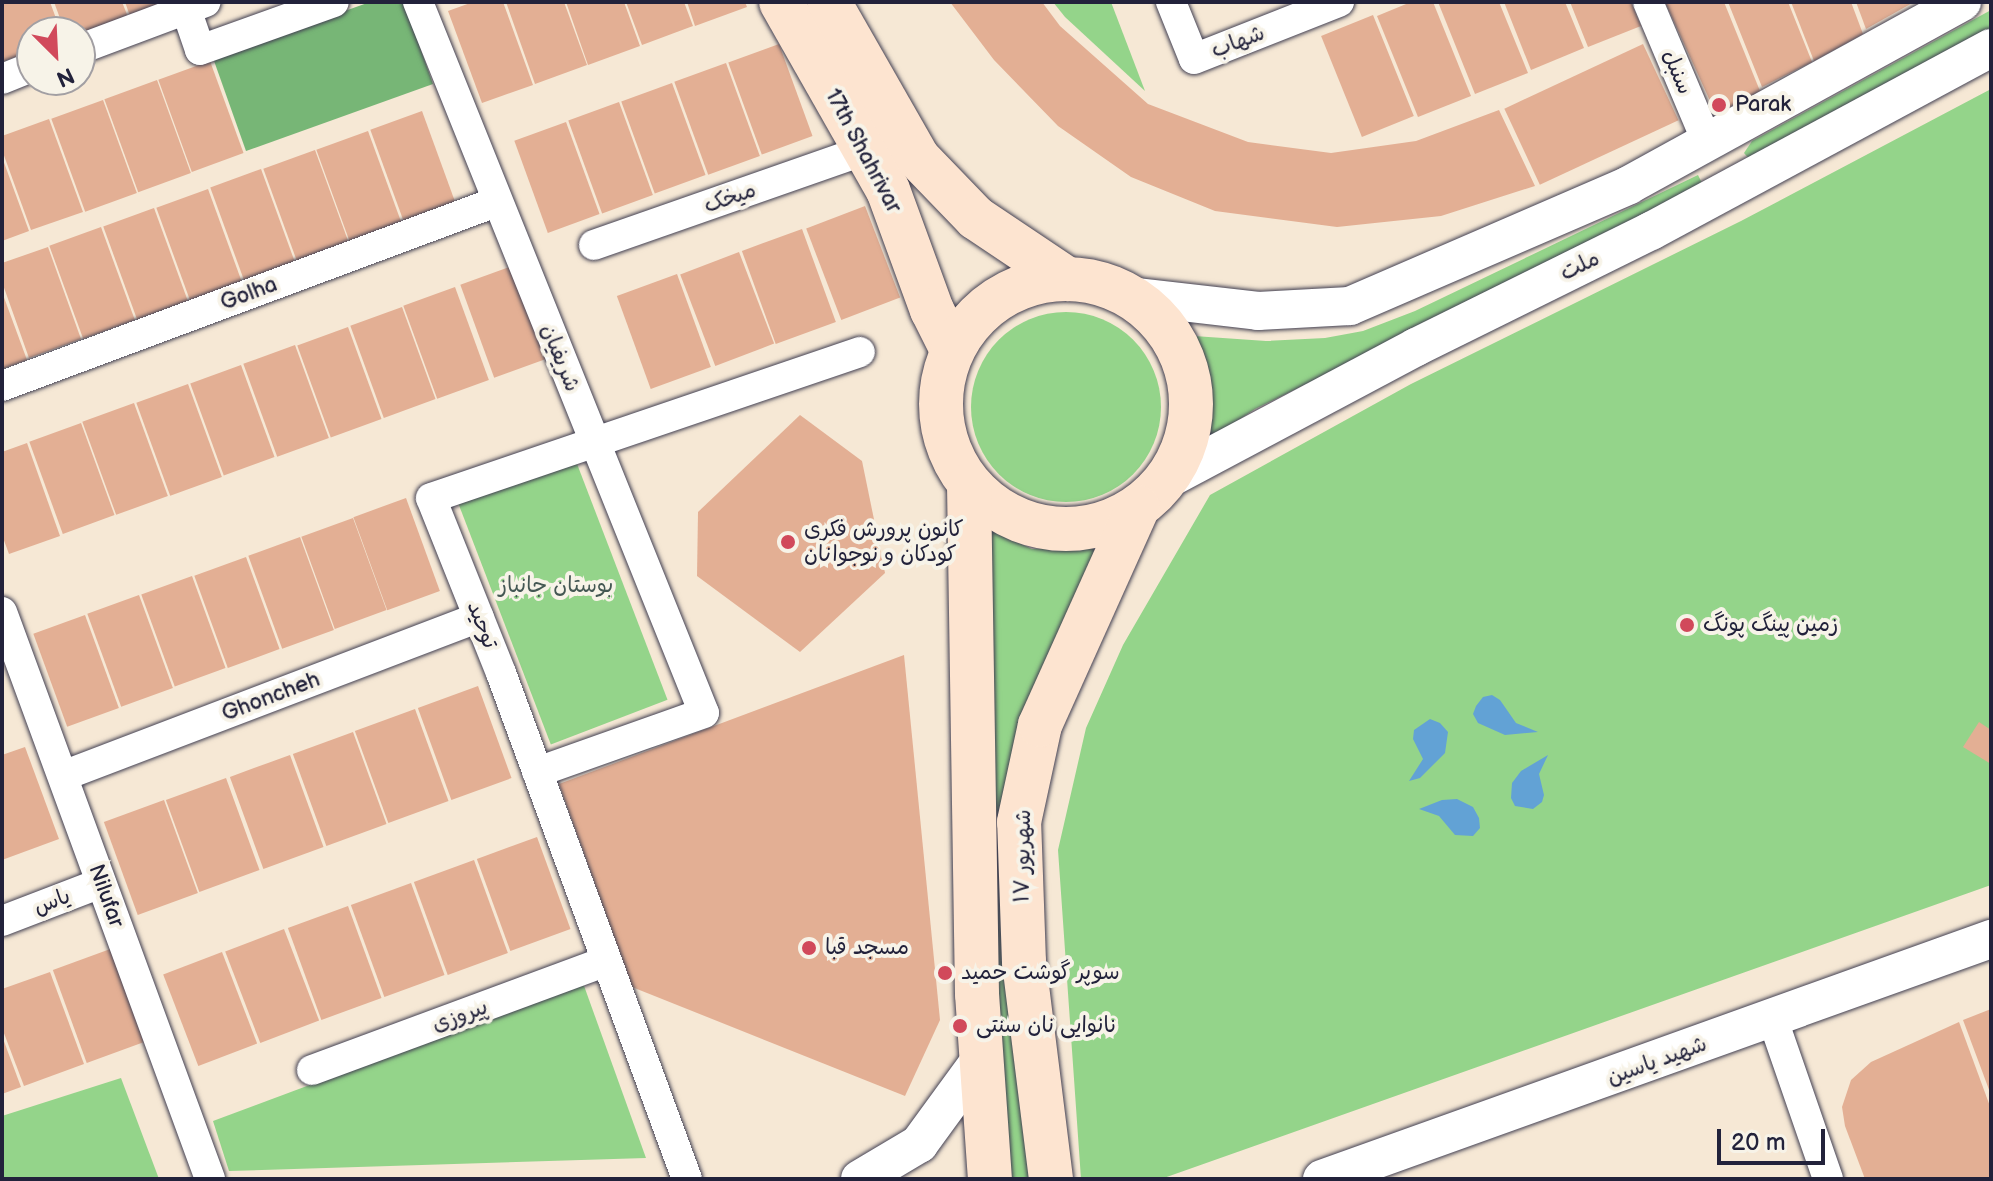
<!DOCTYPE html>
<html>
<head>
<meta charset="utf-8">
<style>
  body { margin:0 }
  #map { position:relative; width:1993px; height:1181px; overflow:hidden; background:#f6e8d5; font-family:"Balsamiq Sans","Playpen Sans Arabic",sans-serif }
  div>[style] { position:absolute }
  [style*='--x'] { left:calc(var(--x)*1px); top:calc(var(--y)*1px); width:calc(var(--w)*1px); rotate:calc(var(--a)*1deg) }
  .green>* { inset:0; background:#94d48a; transform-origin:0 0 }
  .round { border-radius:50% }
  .forest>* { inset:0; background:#77b676 }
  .water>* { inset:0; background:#62a2d5 }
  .building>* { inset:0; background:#e3af94; transform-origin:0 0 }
  .roads { filter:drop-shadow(0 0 2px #424052) drop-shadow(0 0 2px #424052) }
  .minor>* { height:30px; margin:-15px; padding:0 15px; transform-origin:15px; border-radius:15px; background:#fff }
  .tertiary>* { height:38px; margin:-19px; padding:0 19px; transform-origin:19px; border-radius:19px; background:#fff }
  .secondary>* { height:44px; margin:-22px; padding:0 22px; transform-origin:22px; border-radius:22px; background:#fde4d0 }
  .secondary>.ring { margin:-22px; padding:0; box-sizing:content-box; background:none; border:44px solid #fde4d0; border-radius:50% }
  .dots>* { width:22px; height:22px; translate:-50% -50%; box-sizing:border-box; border:4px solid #f7f3e8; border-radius:50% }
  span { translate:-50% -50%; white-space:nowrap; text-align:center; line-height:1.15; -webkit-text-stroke:8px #f7f3e8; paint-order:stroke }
  .street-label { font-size:22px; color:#22223b }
  .poi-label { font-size:22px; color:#22223b }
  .left { translate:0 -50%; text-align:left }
  .park-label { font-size:22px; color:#445753 }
  .frame { position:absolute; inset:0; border:4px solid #22223b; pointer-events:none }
  .north { position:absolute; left:16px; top:16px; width:80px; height:80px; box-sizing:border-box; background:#f7f3e8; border:2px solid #a29fa3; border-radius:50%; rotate:156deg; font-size:22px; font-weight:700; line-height:32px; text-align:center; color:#22223b }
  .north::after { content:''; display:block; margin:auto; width:28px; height:36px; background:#d1495b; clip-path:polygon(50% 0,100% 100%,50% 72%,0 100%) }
  .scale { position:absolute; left:1717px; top:1129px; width:108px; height:36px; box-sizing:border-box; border:4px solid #22223b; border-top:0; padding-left:10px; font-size:24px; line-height:28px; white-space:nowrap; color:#22223b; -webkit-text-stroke:6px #f7f3e8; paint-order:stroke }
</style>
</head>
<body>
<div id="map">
  <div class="green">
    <div style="clip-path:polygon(1053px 2px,1111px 2px,1145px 91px,1065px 17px)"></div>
    <div style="clip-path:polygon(1991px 10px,1991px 30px,1751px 161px,1744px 153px,1752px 141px)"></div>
    <div style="clip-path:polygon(1991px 89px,1991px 885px,1161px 1179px,1081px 1179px,1058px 850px,1086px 728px,1123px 645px,1210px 495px,1411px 384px,1741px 221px)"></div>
    <div style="clip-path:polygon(1698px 175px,1703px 185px,1698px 192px,1255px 409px,1203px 444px,1209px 411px,1206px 376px,1194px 336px,1266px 341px,1325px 338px,1363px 331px,1415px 311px)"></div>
    <div class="round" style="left:971px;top:312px;width:190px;height:190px"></div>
    <div style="left:574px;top:456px;width:261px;height:125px;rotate:69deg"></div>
    <div style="clip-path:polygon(986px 522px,1004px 536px,1032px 549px,1102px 546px,1016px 738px,1033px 1179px,1010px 1179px,1002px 1103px)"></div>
    <div style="clip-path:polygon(583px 983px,646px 1158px,229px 1171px,213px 1121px)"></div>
    <div style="clip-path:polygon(121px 1078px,159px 1179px,2px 1179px,2px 1116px)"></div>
  </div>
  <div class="forest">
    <div style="clip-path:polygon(370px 2px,404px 2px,433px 84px,246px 151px,213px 58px)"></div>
  </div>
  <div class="water">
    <div style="clip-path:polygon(1492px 695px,1500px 700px,1516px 723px,1538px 732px,1505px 735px,1478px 723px,1473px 714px,1476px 706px,1483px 697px)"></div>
    <div style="clip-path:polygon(1430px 719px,1440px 723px,1448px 732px,1445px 753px,1420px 778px,1409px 781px,1423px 759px,1413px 739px,1414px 730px)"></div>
    <div style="clip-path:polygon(1548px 755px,1539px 774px,1544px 795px,1542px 802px,1533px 809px,1515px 806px,1511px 798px,1512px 783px,1521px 771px)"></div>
    <div style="clip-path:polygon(1457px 799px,1473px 807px,1479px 818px,1480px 828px,1473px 836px,1455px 835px,1439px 816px,1419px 809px,1442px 800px)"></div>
  </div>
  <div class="building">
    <div style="clip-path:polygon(2px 2px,50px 2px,61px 32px,32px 32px,32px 51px,4px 61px)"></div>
    <div style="clip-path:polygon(54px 2px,122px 2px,128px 17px,80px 34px,65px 32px)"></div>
    <div style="clip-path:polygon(125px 2px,166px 2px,130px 16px)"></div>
    <div style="clip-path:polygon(473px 2px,503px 2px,533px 85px,482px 103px,448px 11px)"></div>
    <div style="clip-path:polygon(506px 2px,564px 2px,587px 65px,535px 84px)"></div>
    <div style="clip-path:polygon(566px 2px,624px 2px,640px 46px,588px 65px)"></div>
    <div style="clip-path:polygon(626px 2px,684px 2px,693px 26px,642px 45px)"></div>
    <div style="clip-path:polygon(687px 2px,745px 2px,747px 7px,695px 26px)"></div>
    <div style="clip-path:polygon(950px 2px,1042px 2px,1060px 26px,1148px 104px,1248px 142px,1331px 153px,1416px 141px,1499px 110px,1535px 186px,1441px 216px,1337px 227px,1215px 211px,1131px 177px,1058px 126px,994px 60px)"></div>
    <div style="clip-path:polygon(1411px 2px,1433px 2px,1471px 96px,1418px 117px,1377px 16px)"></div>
    <div style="clip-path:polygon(1438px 2px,1499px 2px,1528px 73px,1475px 94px)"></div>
    <div style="clip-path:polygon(1504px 2px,1565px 2px,1584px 48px,1531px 70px)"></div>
    <div style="clip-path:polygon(1570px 2px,1631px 2px,1641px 26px,1588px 47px)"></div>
    <div style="clip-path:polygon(1665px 2px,1724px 2px,1760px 91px,1716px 114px)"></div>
    <div style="clip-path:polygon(1728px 2px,1788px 2px,1812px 62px,1762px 87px)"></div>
    <div style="clip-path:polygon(1791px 2px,1851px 2px,1863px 34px,1814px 61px)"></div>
    <div style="clip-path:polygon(1856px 2px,1914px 2px,1866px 29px)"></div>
    <div style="left:1373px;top:15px;width:109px;height:56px;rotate:68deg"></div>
    <div style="left:779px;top:44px;width:98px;height:54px;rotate:70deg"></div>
    <div style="left:1643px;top:44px;width:84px;height:153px;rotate:65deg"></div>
    <div style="left:210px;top:61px;width:98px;height:55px;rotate:70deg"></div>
    <div style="left:726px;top:63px;width:99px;height:55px;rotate:70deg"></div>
    <div style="left:157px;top:80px;width:99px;height:56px;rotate:70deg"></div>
    <div style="left:672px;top:83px;width:98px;height:54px;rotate:70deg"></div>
    <div style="left:103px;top:100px;width:99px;height:55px;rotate:70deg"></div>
    <div style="left:619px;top:102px;width:99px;height:54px;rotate:70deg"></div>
    <div style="left:422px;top:111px;width:99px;height:55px;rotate:70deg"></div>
    <div style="clip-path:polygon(49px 119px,83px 212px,31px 230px,2px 150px,2px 136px)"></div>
    <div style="left:566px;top:122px;width:98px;height:55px;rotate:70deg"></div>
    <div style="left:368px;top:131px;width:98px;height:55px;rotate:70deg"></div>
    <div style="left:315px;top:150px;width:99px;height:55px;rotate:70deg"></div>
    <div style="clip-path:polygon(2px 157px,29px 231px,2px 241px)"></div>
    <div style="left:261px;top:169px;width:99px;height:54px;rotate:70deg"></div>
    <div style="left:208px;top:189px;width:99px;height:55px;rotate:70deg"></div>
    <div style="left:865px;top:206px;width:98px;height:63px;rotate:69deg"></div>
    <div style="left:154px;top:208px;width:99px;height:54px;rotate:70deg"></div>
    <div style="left:101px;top:227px;width:99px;height:55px;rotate:70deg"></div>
    <div style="left:802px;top:229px;width:99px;height:64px;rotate:70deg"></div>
    <div style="clip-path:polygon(48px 247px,81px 339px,29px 358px,2px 282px,2px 263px)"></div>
    <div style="left:739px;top:252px;width:98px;height:63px;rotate:69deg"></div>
    <div style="left:512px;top:266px;width:99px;height:55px;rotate:70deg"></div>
    <div style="left:677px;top:274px;width:99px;height:64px;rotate:70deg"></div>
    <div style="left:455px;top:287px;width:99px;height:55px;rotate:70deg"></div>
    <div style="clip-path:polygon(2px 292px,27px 360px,2px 369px)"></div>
    <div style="left:402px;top:307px;width:98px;height:55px;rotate:70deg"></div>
    <div style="left:348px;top:327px;width:98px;height:54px;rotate:70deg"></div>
    <div style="left:295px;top:345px;width:99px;height:55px;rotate:70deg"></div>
    <div style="left:241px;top:365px;width:98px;height:54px;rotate:70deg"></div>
    <div style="left:188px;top:384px;width:99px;height:55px;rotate:70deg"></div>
    <div style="left:134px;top:403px;width:99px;height:55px;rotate:70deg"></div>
    <div style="clip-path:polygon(800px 415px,862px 461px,885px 573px,800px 652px,697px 576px,698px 512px)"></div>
    <div style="left:81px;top:423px;width:98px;height:55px;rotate:70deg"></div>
    <div style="clip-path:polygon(27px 443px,60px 536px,9px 554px,2px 535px,2px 452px)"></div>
    <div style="left:406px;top:498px;width:99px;height:56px;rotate:70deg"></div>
    <div style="left:353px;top:518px;width:98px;height:55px;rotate:70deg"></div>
    <div style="left:300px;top:537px;width:99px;height:55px;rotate:70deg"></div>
    <div style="left:246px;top:557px;width:98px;height:55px;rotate:70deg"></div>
    <div style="left:192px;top:576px;width:98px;height:54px;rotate:70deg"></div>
    <div style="left:139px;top:595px;width:99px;height:55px;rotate:70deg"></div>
    <div style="left:85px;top:615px;width:99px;height:55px;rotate:70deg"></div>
    <div style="clip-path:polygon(904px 655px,940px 1020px,905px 1096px,632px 987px,559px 784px)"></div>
    <div style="left:478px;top:686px;width:98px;height:64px;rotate:70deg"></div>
    <div style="left:415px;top:709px;width:98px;height:64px;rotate:70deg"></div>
    <div style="clip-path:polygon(1979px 722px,1991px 730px,1991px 764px,1963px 747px)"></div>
    <div style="left:353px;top:732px;width:98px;height:64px;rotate:70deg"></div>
    <div style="clip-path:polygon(25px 747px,59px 839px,2px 860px,2px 755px)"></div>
    <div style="left:290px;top:755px;width:98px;height:64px;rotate:70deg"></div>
    <div style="left:226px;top:778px;width:98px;height:64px;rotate:70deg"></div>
    <div style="left:164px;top:800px;width:99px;height:64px;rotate:70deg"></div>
    <div style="left:537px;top:837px;width:98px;height:64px;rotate:70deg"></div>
    <div style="left:474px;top:860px;width:99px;height:64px;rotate:70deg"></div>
    <div style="left:411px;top:883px;width:98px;height:64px;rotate:70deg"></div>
    <div style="left:348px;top:906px;width:98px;height:64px;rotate:70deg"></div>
    <div style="left:284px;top:929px;width:98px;height:63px;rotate:69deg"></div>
    <div style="left:113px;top:948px;width:99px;height:64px;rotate:70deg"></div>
    <div style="left:222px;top:952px;width:98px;height:63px;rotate:69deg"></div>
    <div style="clip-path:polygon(50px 972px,84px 1064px,24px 1086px,2px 1028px,2px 989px)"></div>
    <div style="clip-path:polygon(1991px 1009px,1991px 1095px,1963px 1020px)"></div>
    <div style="clip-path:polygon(1959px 1022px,1991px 1109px,1991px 1179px,1865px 1179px,1845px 1126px,1842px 1107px,1851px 1080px,1871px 1062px)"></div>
    <div style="clip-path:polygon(2px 1036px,21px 1087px,2px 1094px)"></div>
  </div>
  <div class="roads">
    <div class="minor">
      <div style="--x:418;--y:2;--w:766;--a:68.09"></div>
      <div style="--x:704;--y:713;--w:177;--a:160.5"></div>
      <div style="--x:1171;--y:2;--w:61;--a:68"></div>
      <div style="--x:1194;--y:59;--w:156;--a:-21.5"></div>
      <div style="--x:1648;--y:2;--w:152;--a:67.1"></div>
      <div style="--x:186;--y:9;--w:43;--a:71.1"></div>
      <div style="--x:200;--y:50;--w:142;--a:-19.7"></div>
      <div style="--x:80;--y:49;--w:134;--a:-20.5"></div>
      <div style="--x:2;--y:79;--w:32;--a:-22"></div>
      <div style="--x:594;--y:245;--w:288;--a:-19.3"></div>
      <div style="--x:2;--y:386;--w:527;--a:-20.43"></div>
      <div style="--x:2;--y:612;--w:604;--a:69.85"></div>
      <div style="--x:63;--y:776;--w:445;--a:-20.9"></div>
      <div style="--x:2;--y:921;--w:106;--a:-21"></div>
      <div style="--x:1773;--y:1020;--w:168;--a:70.9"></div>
      <div style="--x:312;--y:1070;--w:314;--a:-20.3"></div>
      <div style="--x:687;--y:1179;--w:539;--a:-110.18"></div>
      <div style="--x:501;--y:673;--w:188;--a:-111.8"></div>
      <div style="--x:431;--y:498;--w:453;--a:-18.8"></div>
    </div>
    <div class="tertiary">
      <div style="--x:1129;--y:296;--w:130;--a:6.6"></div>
      <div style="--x:1258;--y:311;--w:92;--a:-3.1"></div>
      <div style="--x:1350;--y:306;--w:304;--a:-23.4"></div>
      <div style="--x:1629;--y:185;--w:380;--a:-28.8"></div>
      <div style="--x:1166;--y:480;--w:283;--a:-28"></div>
      <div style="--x:1416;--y:347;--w:262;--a:-26.3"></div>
      <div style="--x:1651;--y:231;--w:386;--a:-28.3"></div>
      <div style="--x:860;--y:1179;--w:69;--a:-30.7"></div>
      <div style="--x:919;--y:1144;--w:105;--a:-53.9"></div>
      <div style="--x:1322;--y:1179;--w:711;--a:-19.74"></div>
    </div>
    <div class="secondary">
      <div style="--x:781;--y:2;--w:216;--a:60.4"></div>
      <div style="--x:888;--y:190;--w:128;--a:69.9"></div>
      <div style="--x:932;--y:310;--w:45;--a:63.4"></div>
      <div style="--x:829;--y:2;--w:180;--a:60.3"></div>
      <div style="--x:918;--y:158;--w:83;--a:46"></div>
      <div style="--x:976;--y:218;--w:110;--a:33.8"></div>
      <div class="ring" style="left:941px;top:279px;width:206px;height:206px"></div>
      <div style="--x:969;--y:485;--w:509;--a:89.1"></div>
      <div style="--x:977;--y:994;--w:185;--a:86"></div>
      <div style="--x:1051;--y:1179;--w:219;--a:-97.1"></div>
      <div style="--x:1024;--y:962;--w:140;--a:-92"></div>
      <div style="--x:1019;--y:822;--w:99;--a:-77.8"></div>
      <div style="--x:1040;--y:725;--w:239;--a:-65.8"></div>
    </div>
  </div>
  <div class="dots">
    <div style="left:1719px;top:105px;background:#d1495b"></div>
    <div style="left:788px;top:542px;background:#d1495b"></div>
    <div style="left:1687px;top:625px;background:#d1495b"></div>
    <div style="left:809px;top:948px;background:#d1495b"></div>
    <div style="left:945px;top:973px;background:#d1495b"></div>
    <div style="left:960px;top:1026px;background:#d1495b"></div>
  </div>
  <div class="street-label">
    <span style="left:1238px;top:42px;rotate:-21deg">شهاب</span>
    <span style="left:1677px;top:72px;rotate:67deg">سنبل</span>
    <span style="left:863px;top:151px;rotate:62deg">17th Shahrivar</span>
    <span style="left:730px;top:198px;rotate:-19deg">میخک</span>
    <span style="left:1580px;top:266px;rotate:-26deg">ملت</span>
    <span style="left:249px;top:294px;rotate:-21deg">Golha</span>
    <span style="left:560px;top:358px;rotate:68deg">شریفیان</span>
    <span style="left:482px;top:625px;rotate:69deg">توحید</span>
    <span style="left:271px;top:697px;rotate:-21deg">Ghoncheh</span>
    <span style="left:1023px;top:856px;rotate:-89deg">۱۷ شهریور</span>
    <span style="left:106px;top:896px;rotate:70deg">Nilufar</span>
    <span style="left:52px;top:902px;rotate:-21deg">یاس</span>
    <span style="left:460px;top:1016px;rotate:-20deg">پیروزی</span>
    <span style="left:1657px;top:1061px;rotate:-20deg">شهید یاسین</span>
  </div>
  <div class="poi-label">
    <span class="left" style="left:1735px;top:105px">Parak</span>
    <span class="left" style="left:804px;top:542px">کانون پرورش فکری<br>کودکان و نوجوانان</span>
    <span class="left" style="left:1703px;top:625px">زمین پینگ پونگ</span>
    <span class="left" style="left:825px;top:948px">مسجد قبا</span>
    <span class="left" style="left:961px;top:973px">سوپر گوشت حمید</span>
    <span class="left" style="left:976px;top:1026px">نانوایی نان سنتی</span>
  </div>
  <div class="park-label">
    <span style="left:556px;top:586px">بوستان جانباز</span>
  </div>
  <div class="frame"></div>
  <div class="north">N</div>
  <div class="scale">20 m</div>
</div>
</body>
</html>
